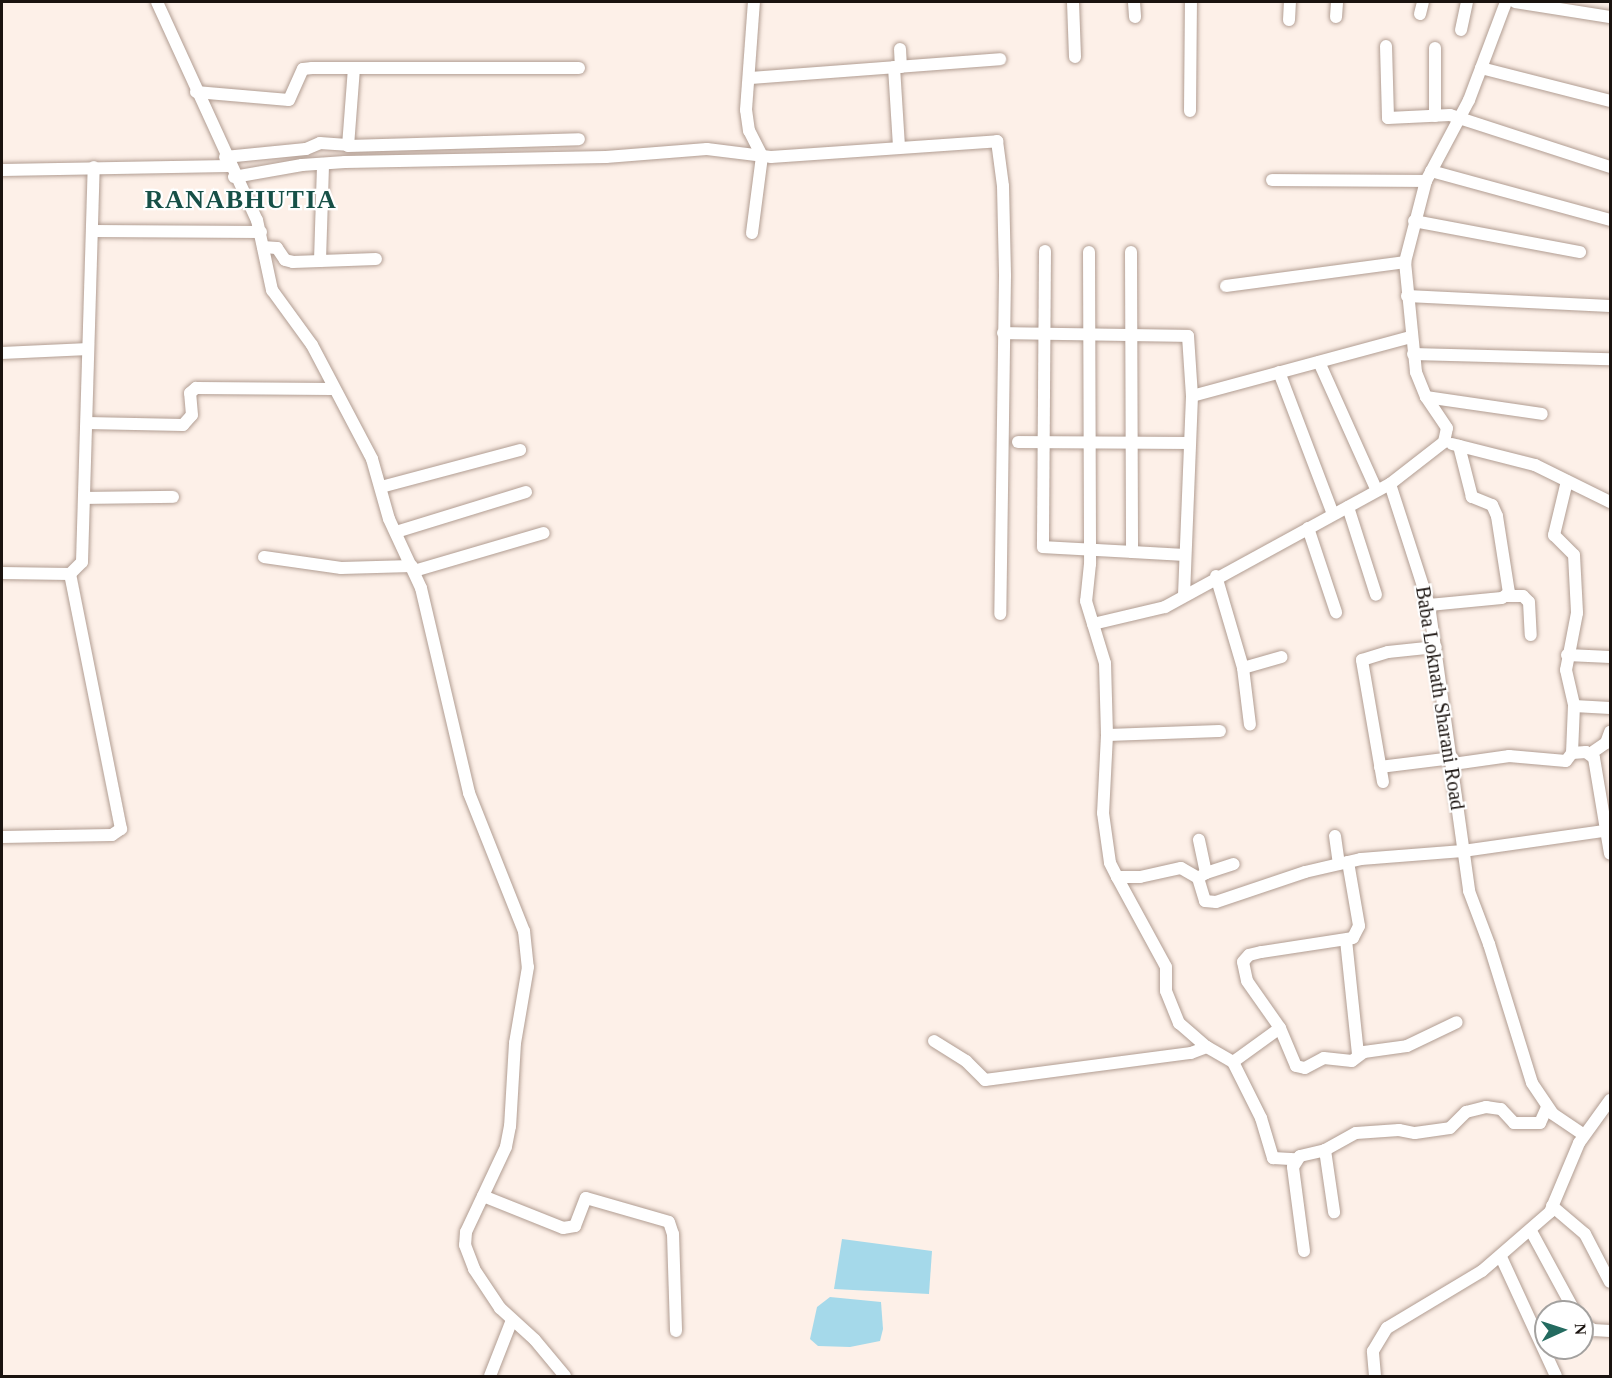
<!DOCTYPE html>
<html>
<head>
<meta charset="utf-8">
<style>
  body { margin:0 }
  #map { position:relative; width:1612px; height:1378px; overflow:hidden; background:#fdf0e8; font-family:Georgia,serif }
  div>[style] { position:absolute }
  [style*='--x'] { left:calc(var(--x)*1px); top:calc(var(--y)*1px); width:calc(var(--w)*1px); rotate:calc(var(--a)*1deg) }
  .water>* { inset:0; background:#a5d9ea }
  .roads { filter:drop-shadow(0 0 2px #b19d92) drop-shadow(0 0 2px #b19d92) }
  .minor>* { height:12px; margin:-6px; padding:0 6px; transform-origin:6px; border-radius:6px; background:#fff }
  span { translate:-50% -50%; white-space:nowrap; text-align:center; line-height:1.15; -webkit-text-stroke:4.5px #fff; paint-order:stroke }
  .street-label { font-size:20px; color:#1a130f }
  .district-label { font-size:26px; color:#175047; font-weight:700; letter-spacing:1.5px }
  .frame { position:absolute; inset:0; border:3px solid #1a130f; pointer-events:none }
  .north { position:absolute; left:1534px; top:1300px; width:60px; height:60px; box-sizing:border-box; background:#fff; border:2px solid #a3a19f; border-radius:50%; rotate:87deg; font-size:16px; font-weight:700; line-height:24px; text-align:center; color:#1a130f }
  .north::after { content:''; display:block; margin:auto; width:21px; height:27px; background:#246b60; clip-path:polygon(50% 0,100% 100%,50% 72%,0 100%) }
</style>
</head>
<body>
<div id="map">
  <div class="water">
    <div style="clip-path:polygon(842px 1239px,932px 1251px,929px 1294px,834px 1289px)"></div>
    <div style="clip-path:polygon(830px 1297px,881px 1302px,883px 1329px,880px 1341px,850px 1347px,818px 1346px,810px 1339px,817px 1307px)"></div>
  </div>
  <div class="roads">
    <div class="minor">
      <div style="--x:157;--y:2;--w:240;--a:65.4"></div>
      <div style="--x:257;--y:220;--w:72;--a:77.9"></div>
      <div style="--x:272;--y:290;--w:68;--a:54"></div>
      <div style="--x:312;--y:345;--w:129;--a:62.2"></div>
      <div style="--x:372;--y:459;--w:62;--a:74.2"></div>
      <div style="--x:389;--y:519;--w:76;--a:65.1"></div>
      <div style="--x:421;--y:588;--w:211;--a:76.8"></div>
      <div style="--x:469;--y:793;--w:149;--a:68.3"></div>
      <div style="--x:524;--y:931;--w:36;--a:84"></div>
      <div style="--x:528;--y:967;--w:77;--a:99.7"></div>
      <div style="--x:515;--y:1043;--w:83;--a:93.4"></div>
      <div style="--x:510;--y:1126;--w:21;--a:101"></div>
      <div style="--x:506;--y:1147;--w:94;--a:115.2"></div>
      <div style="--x:466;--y:1232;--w:13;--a:94"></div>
      <div style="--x:465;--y:1245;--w:26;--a:69"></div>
      <div style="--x:474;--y:1269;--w:47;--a:56.3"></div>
      <div style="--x:500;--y:1308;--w:47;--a:42.4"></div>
      <div style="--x:535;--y:1340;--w:47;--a:50.2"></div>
      <div style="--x:1073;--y:2;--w:55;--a:87.9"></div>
      <div style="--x:1134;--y:2;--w:15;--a:86"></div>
      <div style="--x:1515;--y:2;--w:96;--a:9"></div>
      <div style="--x:1420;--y:14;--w:12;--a:-76"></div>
      <div style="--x:1336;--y:17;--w:15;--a:-86"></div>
      <div style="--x:1289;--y:20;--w:18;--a:-87"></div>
      <div style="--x:1461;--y:30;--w:29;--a:-78"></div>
      <div style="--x:1386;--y:46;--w:72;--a:88.4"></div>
      <div style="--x:1388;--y:118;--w:62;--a:-2.8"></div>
      <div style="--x:1450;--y:115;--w:168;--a:18"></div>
      <div style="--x:900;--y:49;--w:18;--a:87"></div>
      <div style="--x:894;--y:67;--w:80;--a:86.4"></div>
      <div style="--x:354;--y:68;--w:78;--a:94.4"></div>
      <div style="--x:348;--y:146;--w:231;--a:-1.7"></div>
      <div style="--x:1481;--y:68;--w:133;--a:14.3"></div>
      <div style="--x:750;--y:78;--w:251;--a:-4.3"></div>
      <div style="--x:196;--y:92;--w:93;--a:4.9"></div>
      <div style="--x:289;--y:100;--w:34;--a:-66"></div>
      <div style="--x:303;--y:69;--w:9;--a:-6"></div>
      <div style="--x:312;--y:68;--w:267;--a:0"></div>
      <div style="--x:1190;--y:111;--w:109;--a:-89.5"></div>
      <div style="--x:1435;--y:116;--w:68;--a:-90"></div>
      <div style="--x:225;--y:157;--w:81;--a:-5.6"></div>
      <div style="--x:306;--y:149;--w:15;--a:-23"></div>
      <div style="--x:320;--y:143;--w:27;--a:4"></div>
      <div style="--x:2;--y:170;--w:227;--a:-1"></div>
      <div style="--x:1431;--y:171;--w:186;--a:15.3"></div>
      <div style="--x:234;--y:177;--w:69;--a:-10"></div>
      <div style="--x:302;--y:165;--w:43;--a:-4"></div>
      <div style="--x:345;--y:162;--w:261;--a:-1.1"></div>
      <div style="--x:606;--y:157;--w:101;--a:-4.5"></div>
      <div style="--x:707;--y:149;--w:64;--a:7.1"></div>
      <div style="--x:771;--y:157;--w:227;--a:-4"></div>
      <div style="--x:997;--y:141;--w:45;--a:82.4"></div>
      <div style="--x:1003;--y:186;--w:90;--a:88.7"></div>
      <div style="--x:1005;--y:276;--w:338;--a:90.8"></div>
      <div style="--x:1272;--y:180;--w:154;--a:0.4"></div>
      <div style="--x:1414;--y:221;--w:169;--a:10.6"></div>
      <div style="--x:92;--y:231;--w:169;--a:0.3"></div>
      <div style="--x:752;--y:233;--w:78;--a:-82.6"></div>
      <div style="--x:762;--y:156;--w:28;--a:-117"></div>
      <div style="--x:749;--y:131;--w:21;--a:-98"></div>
      <div style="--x:746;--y:110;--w:108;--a:-85.8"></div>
      <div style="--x:263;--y:247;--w:14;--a:4"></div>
      <div style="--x:277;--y:248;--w:14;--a:56"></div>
      <div style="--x:285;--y:260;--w:8;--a:14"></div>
      <div style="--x:293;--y:262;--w:83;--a:-2.1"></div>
      <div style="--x:1045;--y:251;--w:296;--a:90.4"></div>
      <div style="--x:1043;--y:547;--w:89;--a:3.2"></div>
      <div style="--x:1089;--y:252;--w:312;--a:89.8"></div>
      <div style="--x:1090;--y:564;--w:37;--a:96"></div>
      <div style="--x:1086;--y:601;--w:65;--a:73"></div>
      <div style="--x:1105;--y:663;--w:72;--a:88.4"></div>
      <div style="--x:1107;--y:735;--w:78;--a:92.9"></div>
      <div style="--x:1103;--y:813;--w:50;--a:82"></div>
      <div style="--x:1110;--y:863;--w:16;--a:63"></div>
      <div style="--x:1117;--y:877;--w:23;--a:0"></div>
      <div style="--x:1140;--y:877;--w:42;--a:-12.4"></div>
      <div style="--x:1181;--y:868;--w:20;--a:30"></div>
      <div style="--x:1198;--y:878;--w:24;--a:73"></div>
      <div style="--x:1205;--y:901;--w:11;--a:5"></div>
      <div style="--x:1216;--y:902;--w:94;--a:-18.6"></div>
      <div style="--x:1305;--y:872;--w:57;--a:-13.1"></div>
      <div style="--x:1361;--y:859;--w:102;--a:-4.5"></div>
      <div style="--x:1463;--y:851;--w:148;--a:-8.1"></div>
      <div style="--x:1131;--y:252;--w:300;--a:89.8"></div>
      <div style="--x:1132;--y:552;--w:53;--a:3.2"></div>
      <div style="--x:320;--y:261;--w:97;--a:-88.2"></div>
      <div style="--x:1226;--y:286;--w:181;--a:-7.6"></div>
      <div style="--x:1407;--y:296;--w:203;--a:2.8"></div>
      <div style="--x:1003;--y:333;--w:185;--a:0.9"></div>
      <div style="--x:1188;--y:336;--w:60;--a:86.2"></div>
      <div style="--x:1192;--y:396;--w:198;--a:92.3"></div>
      <div style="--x:2;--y:353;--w:86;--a:-2.7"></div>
      <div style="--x:1413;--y:354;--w:197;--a:1.5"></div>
      <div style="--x:1319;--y:362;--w:141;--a:65.8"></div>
      <div style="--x:1279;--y:372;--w:152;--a:69.2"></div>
      <div style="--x:1192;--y:396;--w:226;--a:-15.1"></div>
      <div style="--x:1426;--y:397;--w:117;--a:8.3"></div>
      <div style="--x:87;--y:423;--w:96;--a:1.2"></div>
      <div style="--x:183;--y:425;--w:13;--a:-48"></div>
      <div style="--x:192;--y:415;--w:22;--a:-95"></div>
      <div style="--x:190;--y:393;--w:8;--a:-40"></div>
      <div style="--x:196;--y:388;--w:136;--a:0.4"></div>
      <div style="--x:1018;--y:442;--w:169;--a:0.3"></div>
      <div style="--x:1452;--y:444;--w:86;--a:14.2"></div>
      <div style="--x:1535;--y:465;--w:84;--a:26.3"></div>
      <div style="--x:1567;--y:481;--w:56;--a:103.5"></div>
      <div style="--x:1554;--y:535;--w:28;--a:45"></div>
      <div style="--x:1574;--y:555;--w:58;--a:87"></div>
      <div style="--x:1577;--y:613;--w:58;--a:100.9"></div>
      <div style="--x:1566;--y:670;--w:37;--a:77"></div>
      <div style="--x:1390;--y:484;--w:127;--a:72.1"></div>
      <div style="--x:1429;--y:605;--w:289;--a:82"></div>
      <div style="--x:1469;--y:891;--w:57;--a:69.3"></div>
      <div style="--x:1489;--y:944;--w:145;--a:72.8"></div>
      <div style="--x:1532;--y:1083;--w:37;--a:56"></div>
      <div style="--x:1553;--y:1114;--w:37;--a:34"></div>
      <div style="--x:381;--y:487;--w:144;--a:-14.9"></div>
      <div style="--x:86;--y:498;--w:87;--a:-0.7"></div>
      <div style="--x:1348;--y:507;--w:92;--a:72.3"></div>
      <div style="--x:1308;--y:528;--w:89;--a:71.6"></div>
      <div style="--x:396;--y:532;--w:136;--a:-17.1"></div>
      <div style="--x:264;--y:557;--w:78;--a:8.1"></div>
      <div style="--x:341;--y:568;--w:71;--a:-1.6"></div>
      <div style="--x:414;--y:571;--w:135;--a:-16.3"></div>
      <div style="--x:2;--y:573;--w:68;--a:0.8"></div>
      <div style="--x:70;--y:574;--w:17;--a:-45"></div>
      <div style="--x:82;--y:562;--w:395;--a:-88.3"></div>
      <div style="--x:1216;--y:576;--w:96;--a:73.6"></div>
      <div style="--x:1243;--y:668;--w:57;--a:83"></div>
      <div style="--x:1506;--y:596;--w:17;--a:0"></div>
      <div style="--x:1523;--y:596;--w:8;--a:45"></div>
      <div style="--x:1529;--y:602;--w:33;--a:87"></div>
      <div style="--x:1429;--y:605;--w:73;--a:-5.5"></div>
      <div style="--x:1502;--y:598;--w:9;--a:-36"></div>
      <div style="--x:1509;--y:593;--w:78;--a:-98.9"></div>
      <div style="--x:1497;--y:516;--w:12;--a:-114"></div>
      <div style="--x:1492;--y:505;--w:22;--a:-158"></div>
      <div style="--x:1472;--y:497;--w:53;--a:-104.3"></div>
      <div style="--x:1093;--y:624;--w:74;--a:-13.3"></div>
      <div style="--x:1165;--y:607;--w:256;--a:-28.7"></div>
      <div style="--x:1390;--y:484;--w:68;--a:-37.9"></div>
      <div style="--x:1444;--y:442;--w:14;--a:-78"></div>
      <div style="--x:1447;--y:428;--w:37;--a:-124"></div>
      <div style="--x:1426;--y:397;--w:27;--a:-112"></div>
      <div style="--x:1416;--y:372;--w:111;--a:-95.7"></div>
      <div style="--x:1405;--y:262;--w:84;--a:-75.5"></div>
      <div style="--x:1426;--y:181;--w:92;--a:-62"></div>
      <div style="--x:1469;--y:100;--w:105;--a:-69.3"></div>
      <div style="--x:1567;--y:655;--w:43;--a:2.7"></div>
      <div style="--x:1243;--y:668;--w:40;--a:-16"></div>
      <div style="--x:1107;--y:735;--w:113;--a:-2"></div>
      <div style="--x:1572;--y:753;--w:14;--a:-4"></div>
      <div style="--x:1586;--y:752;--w:10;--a:37"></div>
      <div style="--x:1594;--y:758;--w:97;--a:80.5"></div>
      <div style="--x:1590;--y:754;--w:19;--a:-35"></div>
      <div style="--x:1606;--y:743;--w:12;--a:-70"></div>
      <div style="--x:1453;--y:764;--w:57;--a:-8.1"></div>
      <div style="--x:1509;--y:756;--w:57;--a:5"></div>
      <div style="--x:1566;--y:761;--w:10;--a:-53"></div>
      <div style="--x:1572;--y:753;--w:47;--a:-87.6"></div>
      <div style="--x:1574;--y:706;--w:36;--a:3"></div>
      <div style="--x:1380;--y:767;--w:73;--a:-7.1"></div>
      <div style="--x:1383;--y:782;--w:124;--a:-99.8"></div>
      <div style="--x:1362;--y:660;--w:27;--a:-17"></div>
      <div style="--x:1388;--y:652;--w:48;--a:-5.9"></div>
      <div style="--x:1335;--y:836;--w:28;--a:82"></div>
      <div style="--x:2;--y:837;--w:110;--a:-1"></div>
      <div style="--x:112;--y:835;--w:11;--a:-34"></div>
      <div style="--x:121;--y:829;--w:260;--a:-101.3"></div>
      <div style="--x:1348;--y:862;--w:65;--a:80.2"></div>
      <div style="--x:1359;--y:926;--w:13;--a:117"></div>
      <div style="--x:1353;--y:938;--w:93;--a:171.3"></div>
      <div style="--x:1261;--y:952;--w:12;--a:166"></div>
      <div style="--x:1249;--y:955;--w:9;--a:131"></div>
      <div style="--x:1243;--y:962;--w:19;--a:78"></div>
      <div style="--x:1247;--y:981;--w:57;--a:54.9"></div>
      <div style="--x:1280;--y:1028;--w:41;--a:67.2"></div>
      <div style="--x:1296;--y:1066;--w:9;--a:13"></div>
      <div style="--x:1305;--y:1068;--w:21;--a:-28"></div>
      <div style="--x:1324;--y:1058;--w:28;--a:6"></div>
      <div style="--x:1352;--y:1061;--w:15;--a:-37"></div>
      <div style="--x:1364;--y:1052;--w:43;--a:-7.9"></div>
      <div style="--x:1407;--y:1046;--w:55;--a:-25.6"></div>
      <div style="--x:1206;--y:873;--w:29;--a:-18"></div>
      <div style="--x:1117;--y:877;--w:102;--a:61.4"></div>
      <div style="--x:1166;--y:967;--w:24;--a:90"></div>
      <div style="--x:1166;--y:991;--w:35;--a:68"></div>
      <div style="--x:1179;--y:1023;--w:37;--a:41"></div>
      <div style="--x:1207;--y:1047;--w:30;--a:30"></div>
      <div style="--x:1233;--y:1062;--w:63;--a:63.4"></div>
      <div style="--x:1261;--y:1118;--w:42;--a:73.3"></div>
      <div style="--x:1273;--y:1158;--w:22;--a:3"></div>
      <div style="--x:1198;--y:878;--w:9;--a:-32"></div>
      <div style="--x:1206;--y:873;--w:34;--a:-102"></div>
      <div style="--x:1346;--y:940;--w:116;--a:84"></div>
      <div style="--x:934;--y:1041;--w:38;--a:32"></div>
      <div style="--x:966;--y:1061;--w:27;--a:45"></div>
      <div style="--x:985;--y:1080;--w:208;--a:-7.5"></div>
      <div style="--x:1191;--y:1053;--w:17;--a:-21"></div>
      <div style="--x:1233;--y:1062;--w:58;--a:-35.9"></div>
      <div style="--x:1325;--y:1150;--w:63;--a:81.7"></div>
      <div style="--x:483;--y:1196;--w:86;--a:21.8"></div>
      <div style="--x:563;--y:1228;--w:12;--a:-9"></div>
      <div style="--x:575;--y:1226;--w:30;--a:-69"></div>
      <div style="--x:586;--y:1198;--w:86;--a:16.1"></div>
      <div style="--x:669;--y:1222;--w:13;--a:72"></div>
      <div style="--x:673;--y:1234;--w:97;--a:88.2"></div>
      <div style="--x:1552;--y:1206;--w:43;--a:40.3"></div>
      <div style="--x:1585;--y:1234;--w:54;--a:62.5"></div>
      <div style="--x:1531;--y:1231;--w:92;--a:61.5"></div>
      <div style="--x:1304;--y:1251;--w:85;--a:-97.5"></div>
      <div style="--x:1293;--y:1167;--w:13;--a:-58"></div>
      <div style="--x:1300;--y:1156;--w:26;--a:-13"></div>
      <div style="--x:1325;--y:1150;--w:35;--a:-29"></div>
      <div style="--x:1356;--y:1133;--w:43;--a:-4"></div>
      <div style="--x:1399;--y:1130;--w:16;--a:11"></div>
      <div style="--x:1415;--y:1133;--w:35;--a:-8"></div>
      <div style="--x:1450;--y:1128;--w:23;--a:-45"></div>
      <div style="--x:1466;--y:1112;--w:21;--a:-14"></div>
      <div style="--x:1486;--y:1107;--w:15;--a:8"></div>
      <div style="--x:1501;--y:1109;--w:19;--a:47"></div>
      <div style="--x:1514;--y:1123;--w:26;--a:0"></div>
      <div style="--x:1540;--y:1123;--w:17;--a:-66"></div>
      <div style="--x:1501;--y:1257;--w:131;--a:65.2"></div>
      <div style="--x:1582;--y:1322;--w:14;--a:36"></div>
      <div style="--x:1593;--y:1330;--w:17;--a:3"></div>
      <div style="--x:490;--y:1376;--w:60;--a:-68.6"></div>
      <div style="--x:1375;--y:1376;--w:25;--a:-95"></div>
      <div style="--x:1373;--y:1351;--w:27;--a:-59"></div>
      <div style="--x:1387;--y:1328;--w:111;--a:-31"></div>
      <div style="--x:1482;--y:1271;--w:90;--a:-40.9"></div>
      <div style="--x:1550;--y:1212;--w:75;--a:-67.2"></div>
      <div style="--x:1579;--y:1143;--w:53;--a:-54.2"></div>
    </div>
  </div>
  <div class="street-label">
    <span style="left:1440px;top:698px;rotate:81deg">Baba Loknath Sharani Road</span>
  </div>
  <div class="district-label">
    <span style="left:241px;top:200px">RANABHUTIA</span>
  </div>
  <div class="frame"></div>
  <div class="north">N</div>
</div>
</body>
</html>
